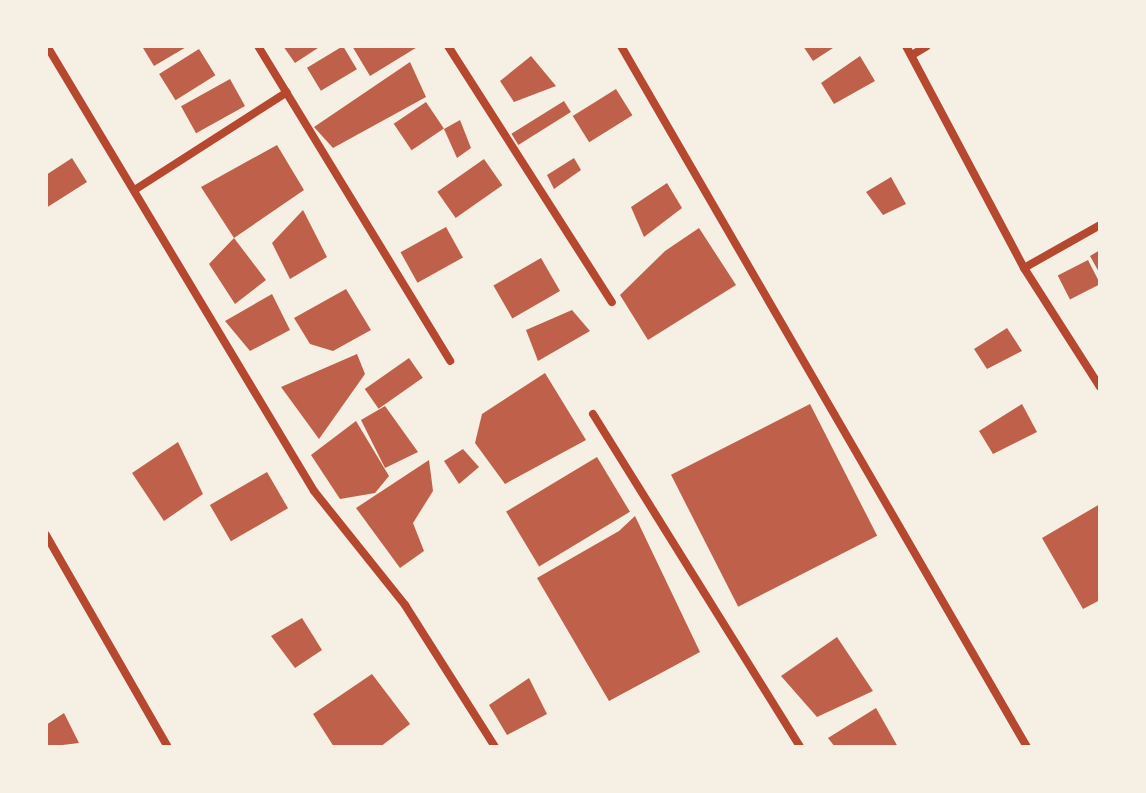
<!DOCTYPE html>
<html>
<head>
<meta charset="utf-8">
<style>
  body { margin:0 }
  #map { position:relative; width:1146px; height:793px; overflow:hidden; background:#f6efe4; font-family:Quicksand,sans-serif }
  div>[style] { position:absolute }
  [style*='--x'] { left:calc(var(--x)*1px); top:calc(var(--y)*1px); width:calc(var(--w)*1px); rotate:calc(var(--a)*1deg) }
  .building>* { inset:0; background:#bf614a; transform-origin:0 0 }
  .minor>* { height:8px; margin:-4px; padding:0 4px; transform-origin:4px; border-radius:4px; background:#b5482f }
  span { translate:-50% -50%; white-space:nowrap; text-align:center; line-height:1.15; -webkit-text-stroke:7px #f6efe4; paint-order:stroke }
  .frame { position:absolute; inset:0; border:48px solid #f6efe4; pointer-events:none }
</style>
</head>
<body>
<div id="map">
  <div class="building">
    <div style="clip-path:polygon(147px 46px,188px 46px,154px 66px,143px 48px)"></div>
    <div style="clip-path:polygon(283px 46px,321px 46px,295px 63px)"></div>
    <div style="left:343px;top:46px;width:27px;height:42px;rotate:59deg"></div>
    <div style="clip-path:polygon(352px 46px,419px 46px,370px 76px)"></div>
    <div style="clip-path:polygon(803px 46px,836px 46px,813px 61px)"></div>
    <div style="left:199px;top:49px;width:31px;height:47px;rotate:58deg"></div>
    <div style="clip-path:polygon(531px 56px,556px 86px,514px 102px,500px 81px)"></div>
    <div style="clip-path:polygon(860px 56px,875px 81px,834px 104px,821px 83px)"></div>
    <div style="clip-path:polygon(410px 62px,426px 97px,333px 148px,314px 127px)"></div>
    <div style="left:230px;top:79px;width:31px;height:56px;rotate:61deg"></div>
    <div style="left:616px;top:89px;width:31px;height:51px;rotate:58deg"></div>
    <div style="left:564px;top:101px;width:13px;height:62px;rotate:58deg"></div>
    <div style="left:426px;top:102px;width:32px;height:39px;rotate:56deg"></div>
    <div style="clip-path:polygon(460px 120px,471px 148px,457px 158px,444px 129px)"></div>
    <div style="clip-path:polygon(277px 145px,304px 190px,234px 238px,266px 280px,235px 304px,209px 264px,234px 238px,201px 187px)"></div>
    <div style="clip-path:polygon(72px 158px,87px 182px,46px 208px,46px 175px)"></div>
    <div style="clip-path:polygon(574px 158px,581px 170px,554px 189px,547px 175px)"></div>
    <div style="left:484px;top:159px;width:32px;height:57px;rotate:55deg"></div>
    <div style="clip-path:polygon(891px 177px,906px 204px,883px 215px,866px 192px)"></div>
    <div style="clip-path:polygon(667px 183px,682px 208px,644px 237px,631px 207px)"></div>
    <div style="clip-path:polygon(303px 210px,327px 257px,290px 279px,272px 243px)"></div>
    <div style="left:446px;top:227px;width:35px;height:52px;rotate:61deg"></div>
    <div style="clip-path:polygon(699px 228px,736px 285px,648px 340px,620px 295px,665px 251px)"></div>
    <div style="clip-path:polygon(1100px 250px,1100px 274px,1090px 256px)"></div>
    <div style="left:541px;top:258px;width:38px;height:55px;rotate:60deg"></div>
    <div style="left:1088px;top:260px;width:27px;height:34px;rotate:63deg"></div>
    <div style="clip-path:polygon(346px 289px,371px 330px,333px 351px,310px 344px,294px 318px)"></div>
    <div style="clip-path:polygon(272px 294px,290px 330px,250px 351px,225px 321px)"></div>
    <div style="clip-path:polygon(572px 310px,590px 331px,538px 361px,526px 330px)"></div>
    <div style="clip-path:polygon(1007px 328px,1022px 351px,987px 369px,974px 349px)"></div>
    <div style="clip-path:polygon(357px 354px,365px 374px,319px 439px,281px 387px)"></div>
    <div style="left:409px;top:358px;width:24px;height:54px;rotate:55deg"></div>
    <div style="clip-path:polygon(545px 373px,586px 440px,505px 484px,475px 443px,482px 414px)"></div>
    <div style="left:810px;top:404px;width:148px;height:156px;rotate:63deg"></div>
    <div style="clip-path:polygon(1022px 404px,1037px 432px,993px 454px,979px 431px)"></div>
    <div style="clip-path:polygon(385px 406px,418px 452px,385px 468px,361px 420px)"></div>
    <div style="clip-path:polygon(356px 421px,389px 476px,375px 493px,340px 499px,311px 455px)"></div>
    <div style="clip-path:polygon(178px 442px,203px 494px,164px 521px,132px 473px)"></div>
    <div style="clip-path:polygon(463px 449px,479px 467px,459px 484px,444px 461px)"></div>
    <div style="left:597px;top:457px;width:64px;height:106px;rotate:59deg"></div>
    <div style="clip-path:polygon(429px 460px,433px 491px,413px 523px,424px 551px,400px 568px,356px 508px)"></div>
    <div style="left:267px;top:472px;width:42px;height:66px;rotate:60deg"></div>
    <div style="clip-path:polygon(1100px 504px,1100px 600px,1083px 609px,1042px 538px)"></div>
    <div style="clip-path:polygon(635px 516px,700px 652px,609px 701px,537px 578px,619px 531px)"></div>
    <div style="clip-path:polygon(302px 618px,322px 650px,295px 668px,271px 636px)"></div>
    <div style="clip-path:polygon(837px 637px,873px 691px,817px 717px,781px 676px)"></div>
    <div style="clip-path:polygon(372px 674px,410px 724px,380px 747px,334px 747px,313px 714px)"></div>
    <div style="clip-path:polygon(529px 678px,547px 714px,507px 735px,489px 705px)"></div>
    <div style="clip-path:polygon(876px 708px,898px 747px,835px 747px,828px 738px)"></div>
    <div style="clip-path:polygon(64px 713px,79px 743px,46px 747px,46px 725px)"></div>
  </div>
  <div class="minor">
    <div style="--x:47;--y:46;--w:519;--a:59.04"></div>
    <div style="--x:314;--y:491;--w:146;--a:51.4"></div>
    <div style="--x:405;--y:605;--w:168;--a:57.6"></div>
    <div style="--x:258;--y:46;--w:369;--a:58.6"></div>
    <div style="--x:448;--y:46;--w:304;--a:57.4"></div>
    <div style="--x:621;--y:46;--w:810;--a:59.92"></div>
    <div style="--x:906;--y:46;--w:251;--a:62"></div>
    <div style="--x:1024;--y:268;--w:141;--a:57.4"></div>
    <div style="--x:912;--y:55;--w:17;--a:-31"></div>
    <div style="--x:136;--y:189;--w:179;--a:-32.7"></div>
    <div style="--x:1024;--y:268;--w:87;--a:-29.5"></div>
    <div style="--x:593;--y:414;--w:392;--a:58.1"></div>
    <div style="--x:46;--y:535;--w:245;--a:60.1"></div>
  </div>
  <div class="frame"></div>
</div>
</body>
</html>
